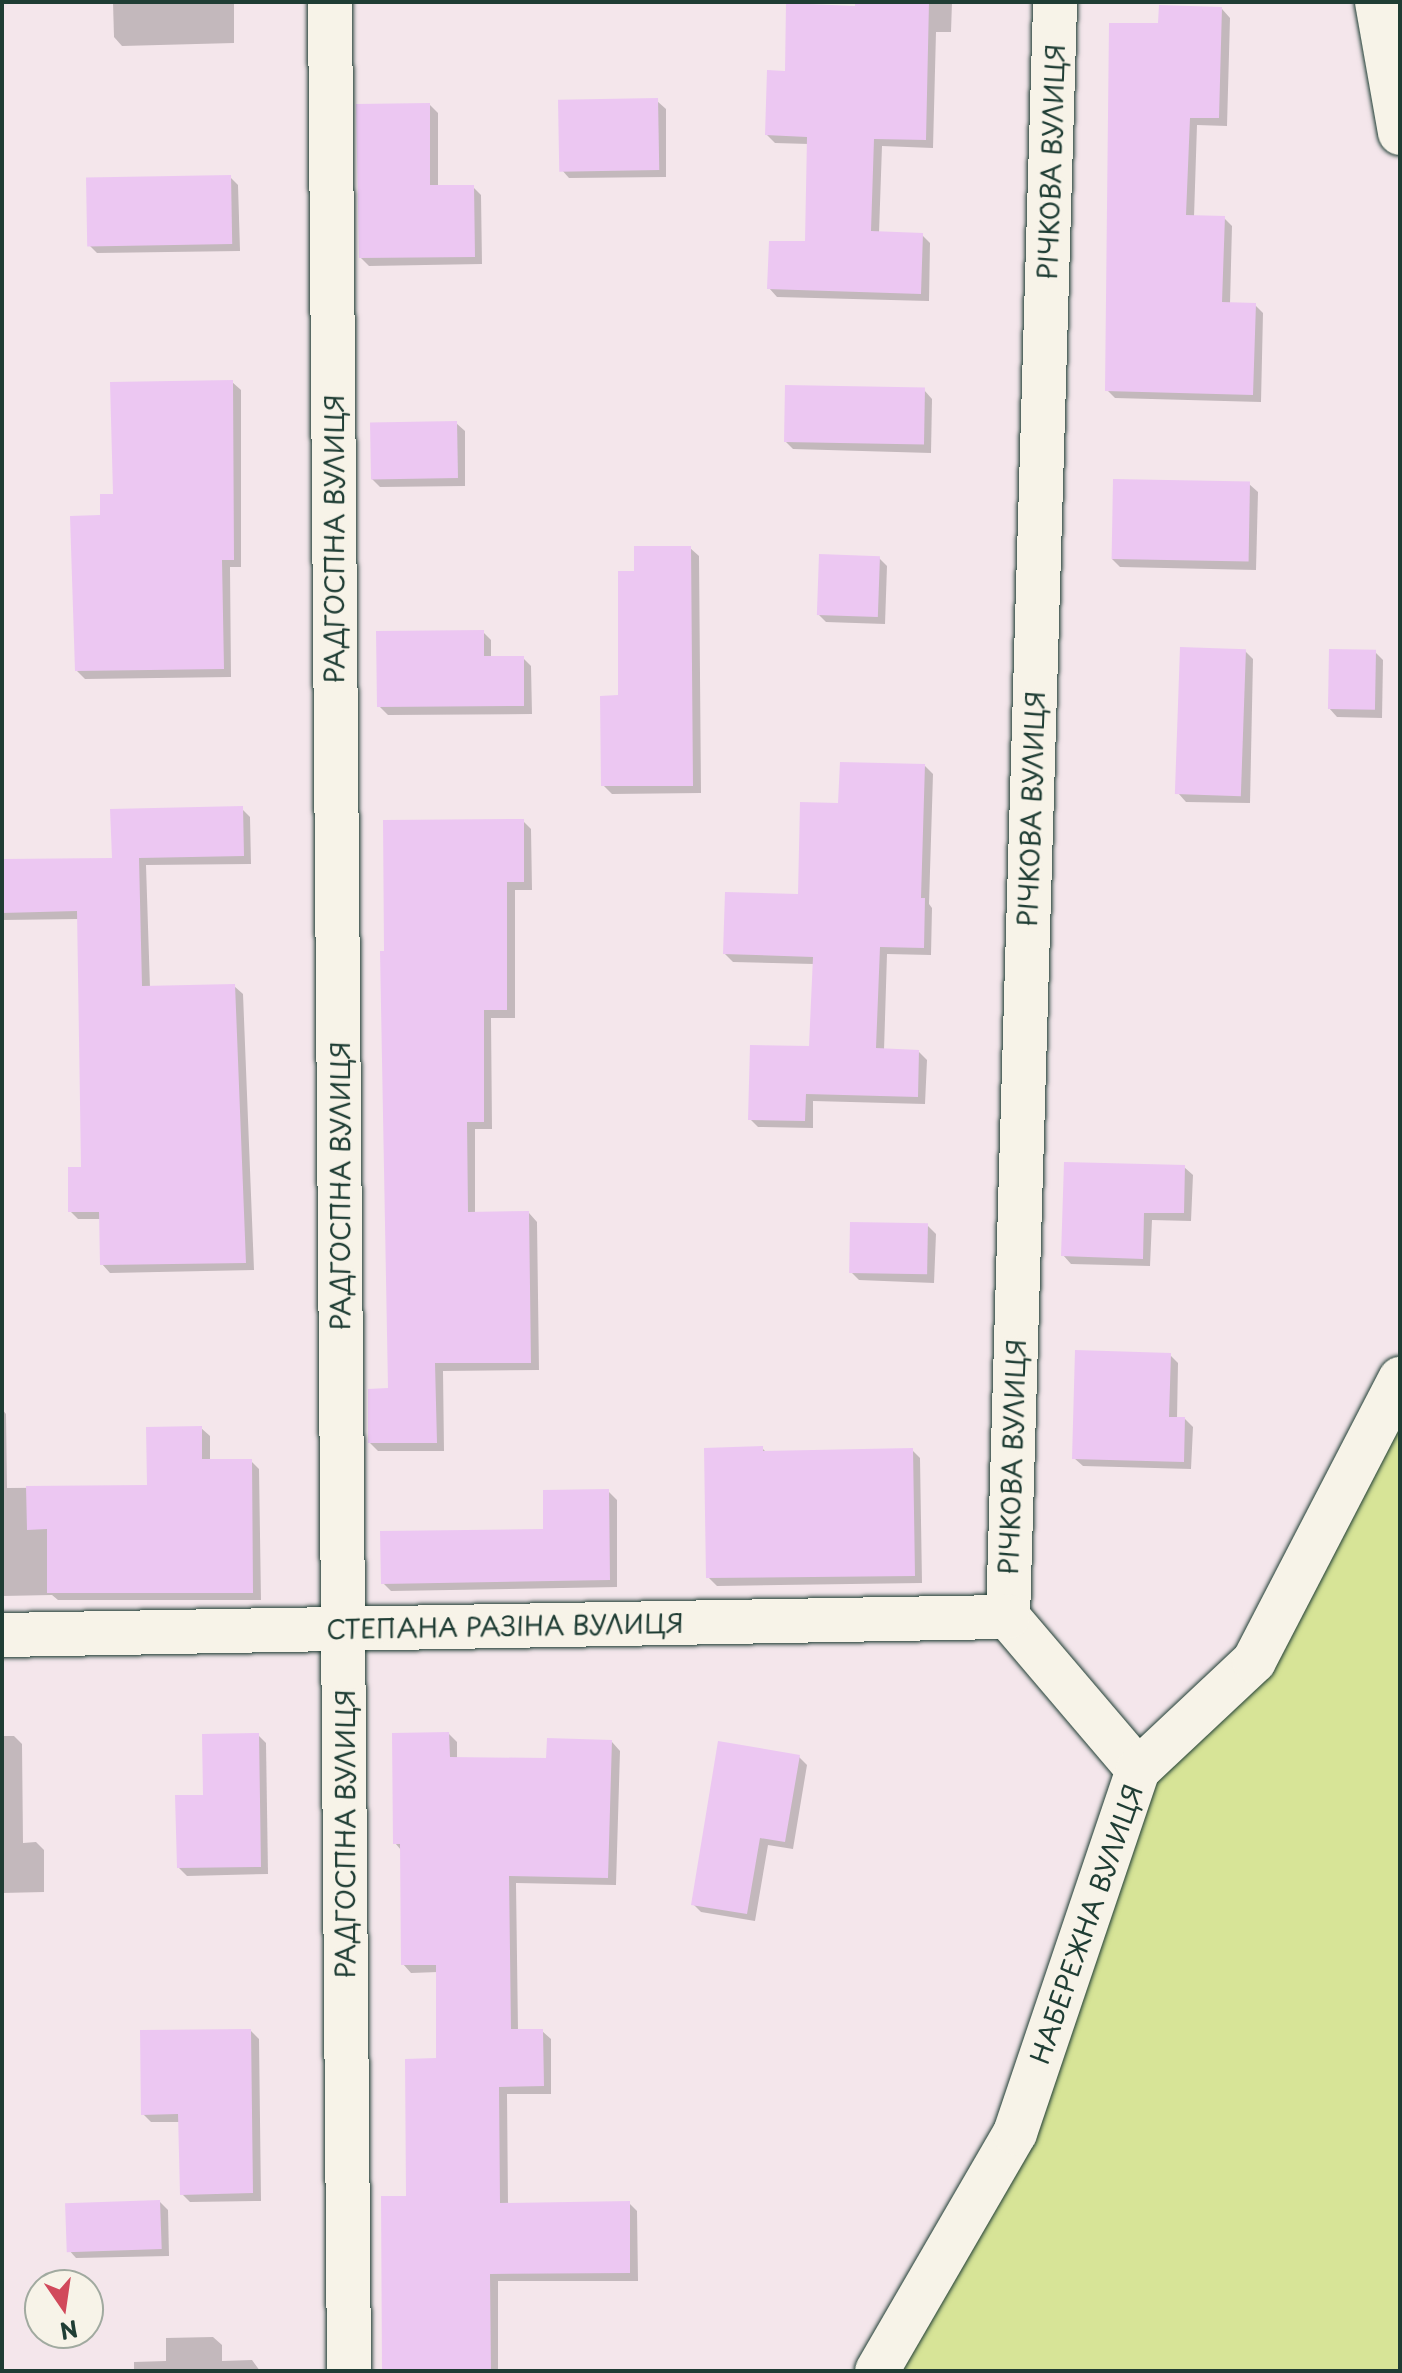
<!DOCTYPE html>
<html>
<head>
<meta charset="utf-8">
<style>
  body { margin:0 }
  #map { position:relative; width:1402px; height:2373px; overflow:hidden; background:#f4e6eb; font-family:"Playpen Sans",sans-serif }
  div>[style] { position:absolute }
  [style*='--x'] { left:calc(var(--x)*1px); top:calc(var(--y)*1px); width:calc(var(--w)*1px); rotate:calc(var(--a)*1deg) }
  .green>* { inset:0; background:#d7e497 }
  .shadow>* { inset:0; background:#0003 }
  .building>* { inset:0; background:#ecc7f2; transform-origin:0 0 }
  .roads { filter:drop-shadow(0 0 2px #1f3d34) drop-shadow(0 0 2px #1f3d34) }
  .street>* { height:44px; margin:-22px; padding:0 22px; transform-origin:22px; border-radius:22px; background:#f7f3e8 }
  span { translate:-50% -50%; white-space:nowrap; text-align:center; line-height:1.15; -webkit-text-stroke:6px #f7f3e8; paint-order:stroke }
  .street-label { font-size:26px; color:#1f3d34 }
  .frame { position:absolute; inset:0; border:4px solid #1f3d34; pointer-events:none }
  .north { position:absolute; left:24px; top:2269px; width:80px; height:80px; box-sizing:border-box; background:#f7f3e8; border:2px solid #a1aaa0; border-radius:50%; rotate:167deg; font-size:22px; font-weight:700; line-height:32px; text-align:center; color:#1f3d34 }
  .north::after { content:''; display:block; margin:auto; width:28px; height:36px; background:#d1495b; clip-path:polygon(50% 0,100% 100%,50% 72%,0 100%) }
</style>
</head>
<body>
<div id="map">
  <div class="green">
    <div style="clip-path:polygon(1400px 1379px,1400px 2371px,877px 2371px,1015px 2133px,1138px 1770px,1254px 1661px)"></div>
  </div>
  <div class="shadow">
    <div style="clip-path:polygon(113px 2px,234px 2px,234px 43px,122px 46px,114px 37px)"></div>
    <div style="clip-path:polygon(857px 2px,952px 2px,951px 32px,936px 32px,933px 148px,882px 146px,879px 233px,922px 235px,930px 243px,929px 301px,777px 297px,769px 288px,807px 243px,809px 144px,775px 143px,767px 135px,787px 73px,856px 8px)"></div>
    <div style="clip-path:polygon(1222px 9px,1230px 18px,1227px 126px,1197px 125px,1194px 217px,1224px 218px,1232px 226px,1230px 304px,1255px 305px,1263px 313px,1261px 402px,1115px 398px,1107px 390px,1160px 25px)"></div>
    <div style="clip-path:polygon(657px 101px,666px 109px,666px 177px,569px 178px,561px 169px)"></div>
    <div style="clip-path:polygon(430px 105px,438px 113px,438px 187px,473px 187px,481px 195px,482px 264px,369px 266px,361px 258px)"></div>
    <div style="clip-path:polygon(230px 177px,238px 185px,240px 251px,97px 253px,89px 245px)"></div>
    <div style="clip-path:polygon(232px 382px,241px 390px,241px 567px,230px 567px,231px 677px,85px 679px,77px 671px,102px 517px,115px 496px)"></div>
    <div style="clip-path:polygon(924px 390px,932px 399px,931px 453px,793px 449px,785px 441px)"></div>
    <div style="clip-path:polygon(456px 423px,465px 431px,465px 486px,380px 487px,372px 479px)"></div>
    <div style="clip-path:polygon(1249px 484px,1258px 492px,1256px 570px,1120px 567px,1112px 559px)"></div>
    <div style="clip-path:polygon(690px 548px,699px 556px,701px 793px,612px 794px,603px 785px,620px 697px,636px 573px)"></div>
    <div style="clip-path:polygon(879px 558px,887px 566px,885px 624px,826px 622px,818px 614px)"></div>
    <div style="clip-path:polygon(483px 632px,491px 640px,491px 658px,523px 658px,531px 666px,532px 714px,388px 715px,379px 706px)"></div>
    <div style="clip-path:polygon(1245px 651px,1253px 659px,1250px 803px,1186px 802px,1178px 793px)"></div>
    <div style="clip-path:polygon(1375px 652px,1383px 660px,1382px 718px,1337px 717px,1329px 708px)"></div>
    <div style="clip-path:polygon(925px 766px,933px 774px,929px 904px,932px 908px,931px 955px,887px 954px,884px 1051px,919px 1052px,927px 1060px,925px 1104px,813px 1101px,813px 1128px,758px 1127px,750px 1119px,811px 1048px,814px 964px,733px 962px,725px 954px,800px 896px,840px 805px)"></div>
    <div style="clip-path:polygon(242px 809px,250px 817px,251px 864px,146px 865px,150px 988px,234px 986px,243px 994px,254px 1270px,110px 1273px,102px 1264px,101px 1219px,78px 1219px,70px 1211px,83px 1169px,79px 919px,2px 920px,2px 861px,114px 860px)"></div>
    <div style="clip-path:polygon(523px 821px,531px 829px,532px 890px,515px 890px,515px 1018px,491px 1018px,492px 1129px,475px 1129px,475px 1214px,529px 1213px,537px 1222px,539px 1370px,443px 1371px,444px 1451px,378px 1451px,370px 1443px,390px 1390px,386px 953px)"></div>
    <div style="clip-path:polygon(1184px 1167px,1193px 1175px,1191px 1221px,1152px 1220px,1150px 1266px,1071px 1264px,1063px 1255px)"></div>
    <div style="clip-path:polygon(928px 1226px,936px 1234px,934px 1283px,859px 1280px,851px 1272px)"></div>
    <div style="clip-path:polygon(1170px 1355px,1178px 1363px,1177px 1419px,1185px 1419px,1193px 1427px,1191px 1469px,1083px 1466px,1074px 1458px)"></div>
    <div style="clip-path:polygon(2px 1409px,6px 1414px,7px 1488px,149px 1487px,201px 1428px,210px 1436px,210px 1461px,251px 1461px,259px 1469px,261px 1600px,58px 1600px,52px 1595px,2px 1596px)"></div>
    <div style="clip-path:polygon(762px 1448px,767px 1453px,912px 1450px,920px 1458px,922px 1583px,717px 1586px,708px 1577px)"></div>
    <div style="clip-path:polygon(608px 1491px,617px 1500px,617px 1587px,391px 1591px,383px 1583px,545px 1531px)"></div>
    <div style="clip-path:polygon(449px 1734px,457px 1742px,457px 1759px,548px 1760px,612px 1742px,620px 1751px,616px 1885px,516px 1883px,518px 2031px,542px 2031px,551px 2039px,551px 2094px,507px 2094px,508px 2205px,629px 2203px,637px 2211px,638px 2281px,498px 2281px,498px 2371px,384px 2371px,408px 2198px,438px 2060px,438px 1972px,411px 1973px,403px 1964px,402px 1851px,395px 1843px)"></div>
    <div style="clip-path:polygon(258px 1735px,266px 1743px,268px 1874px,187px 1876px,179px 1868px,205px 1797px)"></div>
    <div style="clip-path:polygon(2px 1736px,14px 1736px,22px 1744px,23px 1843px,36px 1842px,44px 1850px,44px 1892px,2px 1893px)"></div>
    <div style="clip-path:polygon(799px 1757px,807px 1765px,793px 1849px,768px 1845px,755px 1921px,701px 1912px,693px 1904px)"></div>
    <div style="clip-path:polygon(251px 2031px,259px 2039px,261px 2201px,190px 2202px,182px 2194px,181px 2122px,151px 2122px,143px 2114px)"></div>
    <div style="clip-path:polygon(160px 2202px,168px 2210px,169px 2256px,76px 2258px,68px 2249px)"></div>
    <div style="clip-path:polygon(213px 2337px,222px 2345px,222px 2361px,252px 2360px,260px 2371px,134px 2371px,134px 2362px,166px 2361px,166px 2338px)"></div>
  </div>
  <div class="building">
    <div style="clip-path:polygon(855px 2px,929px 2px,926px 140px,874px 139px,871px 231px,923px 233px,921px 294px,767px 289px,769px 241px,805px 241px,807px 137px,765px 135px,767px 70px,785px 71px,786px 3px,855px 6px)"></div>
    <div style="clip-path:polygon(1159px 5px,1222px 7px,1219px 118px,1190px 118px,1186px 215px,1225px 216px,1222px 302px,1256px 303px,1253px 395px,1105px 391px,1109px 23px,1158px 23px)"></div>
    <div style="left:658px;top:98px;width:72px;height:100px;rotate:89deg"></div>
    <div style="clip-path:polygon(430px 103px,430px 185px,474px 185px,475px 257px,359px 258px,356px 104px)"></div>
    <div style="left:231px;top:175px;width:69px;height:145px;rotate:89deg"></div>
    <div style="clip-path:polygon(233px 380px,234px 560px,222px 560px,224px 669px,75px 671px,70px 516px,100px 515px,100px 494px,113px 494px,110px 382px)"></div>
    <div style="left:785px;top:385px;width:140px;height:57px;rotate:1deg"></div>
    <div style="left:457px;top:421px;width:57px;height:87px;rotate:89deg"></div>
    <div style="left:1113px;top:479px;width:137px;height:80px;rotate:1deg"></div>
    <div style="clip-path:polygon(634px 546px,691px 546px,693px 786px,601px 786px,600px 696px,618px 695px,618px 571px,634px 571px)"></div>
    <div style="left:819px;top:554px;width:61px;height:61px;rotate:2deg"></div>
    <div style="clip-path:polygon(484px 630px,484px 656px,524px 656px,524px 706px,377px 707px,376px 631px)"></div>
    <div style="left:1180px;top:647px;width:66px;height:147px;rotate:2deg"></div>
    <div style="left:1329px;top:649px;width:47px;height:60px;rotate:1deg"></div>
    <div style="clip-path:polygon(840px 762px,925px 764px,921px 898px,925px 898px,924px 948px,880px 947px,876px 1048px,919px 1050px,918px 1097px,806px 1094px,805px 1121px,748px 1120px,750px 1045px,809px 1046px,813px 957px,723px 954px,725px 892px,798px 894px,800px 802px,838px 803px)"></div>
    <div style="clip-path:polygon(243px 806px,244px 856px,139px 858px,142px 986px,235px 984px,246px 1263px,100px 1265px,99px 1212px,68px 1212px,68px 1167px,81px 1167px,77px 911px,2px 913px,2px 859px,112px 858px,110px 809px)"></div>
    <div style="clip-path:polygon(524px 819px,524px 882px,507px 882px,507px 1010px,484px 1010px,484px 1122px,467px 1122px,468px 1212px,529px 1211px,531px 1363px,435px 1363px,437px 1443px,368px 1443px,368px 1389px,388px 1388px,380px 951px,384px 951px,383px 820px)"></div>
    <div style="clip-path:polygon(1064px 1162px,1185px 1165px,1184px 1213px,1144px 1213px,1143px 1259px,1061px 1256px)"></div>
    <div style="left:850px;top:1222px;width:78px;height:51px;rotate:1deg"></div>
    <div style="clip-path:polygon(1075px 1350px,1171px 1353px,1169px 1417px,1185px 1417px,1184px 1462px,1072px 1459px)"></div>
    <div style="clip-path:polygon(202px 1426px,202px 1459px,252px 1459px,253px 1593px,47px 1593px,47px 1529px,27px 1530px,26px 1486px,147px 1485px,146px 1427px)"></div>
    <div style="clip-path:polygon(763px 1446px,763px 1451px,913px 1448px,915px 1576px,706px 1578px,704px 1448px)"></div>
    <div style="clip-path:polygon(609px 1489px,610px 1580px,381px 1584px,380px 1531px,543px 1529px,543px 1490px)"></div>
    <div style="clip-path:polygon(449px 1732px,450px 1757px,546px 1758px,547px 1738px,612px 1740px,608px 1878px,509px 1876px,511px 2029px,543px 2029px,544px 2086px,499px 2087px,500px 2203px,630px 2201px,630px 2273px,490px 2274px,491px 2371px,382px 2371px,381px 2196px,406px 2196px,405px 2059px,436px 2058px,436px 1965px,401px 1965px,400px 1844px,393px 1844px,392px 1733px)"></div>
    <div style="clip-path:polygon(259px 1733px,261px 1867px,177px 1868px,175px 1795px,203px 1795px,202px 1734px)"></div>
    <div style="clip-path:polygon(718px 1741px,800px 1755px,785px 1842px,760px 1838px,747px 1914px,691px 1905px)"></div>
    <div style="clip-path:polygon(251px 2029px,253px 2193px,180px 2195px,178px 2114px,141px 2115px,140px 2030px)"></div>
    <div style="left:160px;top:2200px;width:49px;height:95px;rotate:88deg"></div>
  </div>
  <div class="roads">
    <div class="street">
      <div style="--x:330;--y:2;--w:2369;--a:89.54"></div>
      <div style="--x:1377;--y:2;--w:133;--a:80"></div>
      <div style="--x:1008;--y:1617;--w:1616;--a:-88.33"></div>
      <div style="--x:1008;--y:1617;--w:201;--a:49.6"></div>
      <div style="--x:2;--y:1635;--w:1006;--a:-1.03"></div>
      <div style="--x:877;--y:2371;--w:275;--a:-59.9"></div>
      <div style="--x:1015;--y:2133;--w:383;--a:-71.3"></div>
      <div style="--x:1138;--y:1770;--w:159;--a:-43.2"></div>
      <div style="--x:1254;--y:1661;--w:318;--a:-62.6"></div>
    </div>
  </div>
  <div class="street-label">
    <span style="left:1051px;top:162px;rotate:-88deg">РІЧКОВА ВУЛИЦЯ</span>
    <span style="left:334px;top:539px;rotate:-90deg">РАДГОСПНА ВУЛИЦЯ</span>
    <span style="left:1031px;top:809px;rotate:-88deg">РІЧКОВА ВУЛИЦЯ</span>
    <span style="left:340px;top:1186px;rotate:-90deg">РАДГОСПНА ВУЛИЦЯ</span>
    <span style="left:1012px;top:1457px;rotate:-88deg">РІЧКОВА ВУЛИЦЯ</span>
    <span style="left:505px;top:1626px;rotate:-1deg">СТЕПАНА РАЗІНА ВУЛИЦЯ</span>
    <span style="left:345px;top:1834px;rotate:-90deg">РАДГОСПНА ВУЛИЦЯ</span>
    <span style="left:1086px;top:1924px;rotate:-71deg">НАБЕРЕЖНА ВУЛИЦЯ</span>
  </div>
  <div class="frame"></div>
  <div class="north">N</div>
</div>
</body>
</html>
